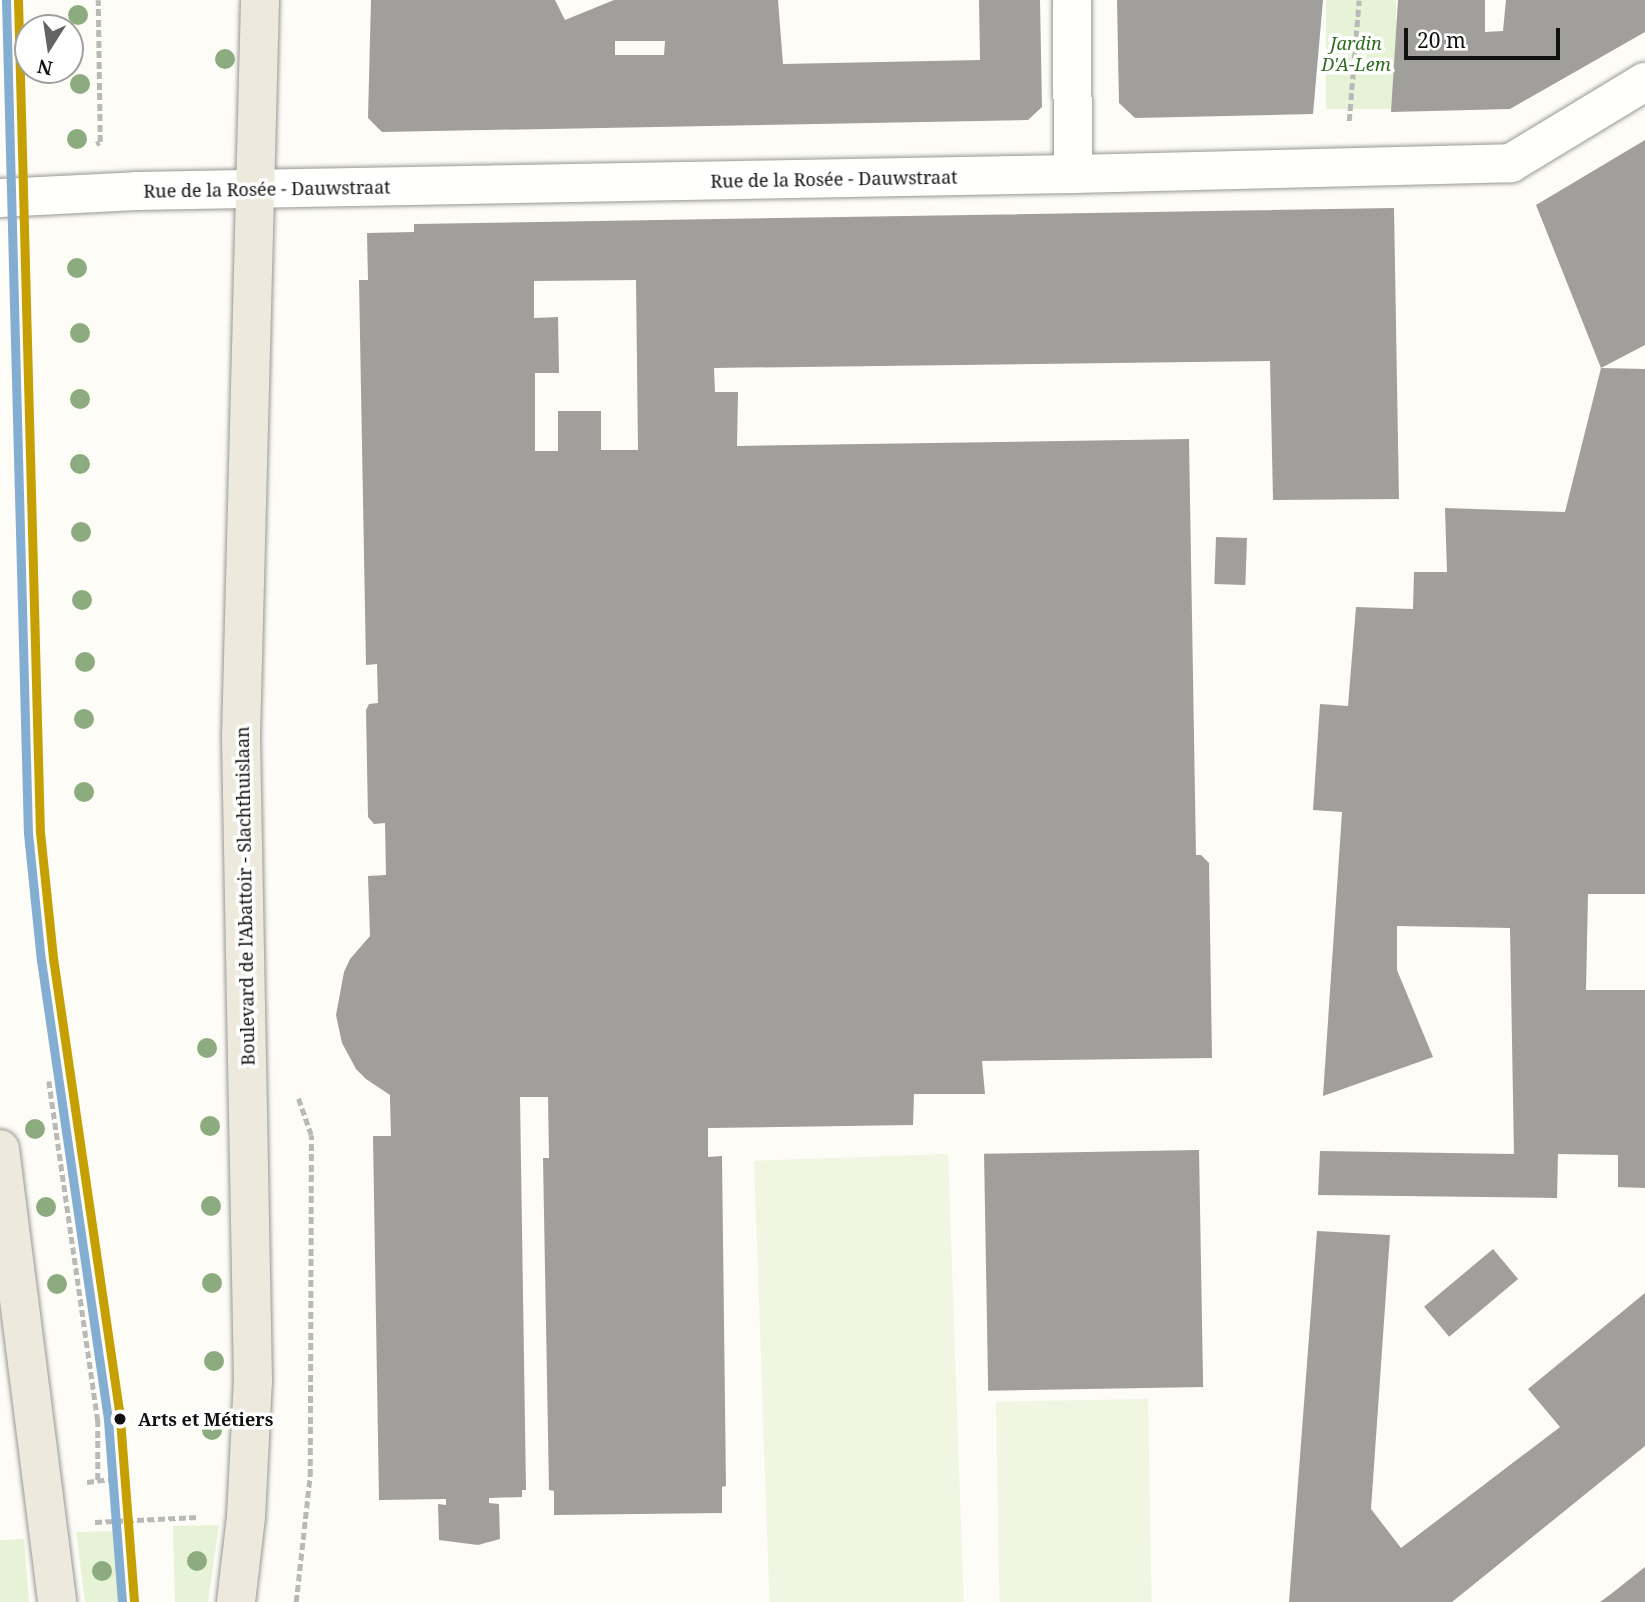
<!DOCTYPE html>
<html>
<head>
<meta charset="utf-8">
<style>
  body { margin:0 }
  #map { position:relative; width:1645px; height:1602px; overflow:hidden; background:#fdfcf7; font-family:"Noto Serif",serif }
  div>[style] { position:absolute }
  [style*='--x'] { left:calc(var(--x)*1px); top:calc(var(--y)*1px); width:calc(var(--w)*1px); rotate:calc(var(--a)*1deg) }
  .green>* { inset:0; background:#e7f3d7; transform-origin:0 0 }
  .pitch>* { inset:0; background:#f0f6e1; transform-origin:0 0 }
  .building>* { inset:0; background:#a19f9c; transform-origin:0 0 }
  .path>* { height:4.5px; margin-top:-2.25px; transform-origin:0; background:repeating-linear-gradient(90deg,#b9b9b8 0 7px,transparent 0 10.5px) }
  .roads { filter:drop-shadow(0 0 2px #979795) drop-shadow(0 0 2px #979795) }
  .street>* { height:38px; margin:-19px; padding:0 19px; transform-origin:19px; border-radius:19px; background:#fffffe }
  .primary>* { height:38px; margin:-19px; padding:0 19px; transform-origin:19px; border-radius:19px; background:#ede9dc }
  .tram-1>* { height:9px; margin:-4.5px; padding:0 4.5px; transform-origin:4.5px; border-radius:4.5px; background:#c69f03 }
  .tram-2>* { height:9px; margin:-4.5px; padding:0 4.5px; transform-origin:4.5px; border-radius:4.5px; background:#84add2 }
  .trees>* { width:20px; height:20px; margin:-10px; border-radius:50%; background:#8cac80 }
  .dots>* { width:19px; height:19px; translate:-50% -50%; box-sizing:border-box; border:4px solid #fff; border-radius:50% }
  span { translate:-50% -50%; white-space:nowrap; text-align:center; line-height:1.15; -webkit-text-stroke:7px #fff; paint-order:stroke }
  .park-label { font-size:18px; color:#2f6b1f; font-style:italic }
  .street-label { font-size:18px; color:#111 }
  .stop-label { font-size:18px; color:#111; font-weight:700 }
  .left { translate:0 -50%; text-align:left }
  .north { position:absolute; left:14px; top:14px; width:70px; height:70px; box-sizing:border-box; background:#fff; border:2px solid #a0a0a0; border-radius:50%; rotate:192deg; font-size:19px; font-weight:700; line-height:28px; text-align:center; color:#111 }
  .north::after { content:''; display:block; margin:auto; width:24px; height:32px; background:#646362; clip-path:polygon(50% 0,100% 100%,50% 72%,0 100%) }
  .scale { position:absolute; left:1404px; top:28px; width:156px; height:32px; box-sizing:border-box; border:4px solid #111; border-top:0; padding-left:9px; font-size:21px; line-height:24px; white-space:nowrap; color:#111; -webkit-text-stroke:5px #fff; paint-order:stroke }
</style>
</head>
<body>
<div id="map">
  <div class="green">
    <div style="left:1326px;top:0;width:70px;height:109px"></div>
    <div style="clip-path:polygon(219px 1525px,208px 1602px,175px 1602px,173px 1526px)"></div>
    <div style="clip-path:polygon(118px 1531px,120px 1602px,85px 1602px,76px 1532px)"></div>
    <div style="clip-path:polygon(24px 1539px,29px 1602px,0 1602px,0 1540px)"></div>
  </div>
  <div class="pitch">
    <div style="left:948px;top:1154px;width:448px;height:194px;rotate:88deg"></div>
    <div style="left:1148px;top:1399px;width:203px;height:152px;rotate:89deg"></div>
  </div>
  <div class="building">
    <div style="clip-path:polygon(evenodd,371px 0,555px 0,565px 20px,614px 0,778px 0,783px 64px,980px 60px,979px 0,1040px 0,1042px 107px,1028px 120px,382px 132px,368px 118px,371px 0,615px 41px,665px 41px,664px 55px,615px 55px,615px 41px)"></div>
    <div style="clip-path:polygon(1117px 0,1323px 0,1313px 114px,1135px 118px,1119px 103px)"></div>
    <div style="clip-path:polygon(1398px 0,1485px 0,1485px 32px,1503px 31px,1506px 0,1645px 0,1645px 32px,1510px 109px,1391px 112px)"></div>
    <div style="clip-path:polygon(1645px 140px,1645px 345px,1601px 368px,1536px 205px)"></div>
    <div style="clip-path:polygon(evenodd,1394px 208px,1399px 499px,1273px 500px,1270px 361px,714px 368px,715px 392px,738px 392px,737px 446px,1189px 439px,1196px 855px,1201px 855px,1209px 863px,1212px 1058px,982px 1061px,985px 1094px,914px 1094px,913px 1125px,708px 1128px,708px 1157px,722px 1156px,726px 1486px,722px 1487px,722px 1513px,554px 1515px,554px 1491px,549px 1490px,543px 1158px,549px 1158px,548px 1097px,520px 1097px,526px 1490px,522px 1490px,522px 1497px,489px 1498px,489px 1503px,499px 1504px,500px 1539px,478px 1545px,439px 1540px,438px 1504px,446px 1505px,446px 1499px,379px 1500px,373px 1136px,391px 1136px,390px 1099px,390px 1095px,366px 1079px,356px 1069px,342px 1043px,336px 1015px,344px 972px,350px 959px,370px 936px,368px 876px,386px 875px,385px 823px,374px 824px,368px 817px,366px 710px,369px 704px,378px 703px,377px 664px,366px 665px,359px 280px,368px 280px,367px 233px,414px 232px,414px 224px,1394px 208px,636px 280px,638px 450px,601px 450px,601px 411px,558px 411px,558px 451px,535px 451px,535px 373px,559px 373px,558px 317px,534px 318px,534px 281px,636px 280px)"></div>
    <div style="clip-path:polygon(1601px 368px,1645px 369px,1645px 894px,1588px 894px,1586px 990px,1645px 990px,1645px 1188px,1618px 1187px,1618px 1155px,1558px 1154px,1557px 1198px,1318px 1195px,1320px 1151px,1514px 1154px,1510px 928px,1397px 926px,1397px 970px,1433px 1057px,1323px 1096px,1342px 812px,1313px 810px,1320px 704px,1348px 706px,1356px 607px,1413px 609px,1414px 572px,1447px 572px,1445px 508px,1565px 512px)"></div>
    <div style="left:1216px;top:537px;width:31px;height:47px;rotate:2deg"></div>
    <div style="left:1199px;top:1150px;width:237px;height:215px;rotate:89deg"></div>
    <div style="clip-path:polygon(1317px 1231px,1390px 1235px,1371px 1509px,1401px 1548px,1560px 1427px,1528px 1389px,1645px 1293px,1645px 1446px,1452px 1602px,1289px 1602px)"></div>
    <div style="left:1493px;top:1249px;width:39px;height:90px;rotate:50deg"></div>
    <div style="clip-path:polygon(1645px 1567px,1645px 1602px,1600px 1602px,1611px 1594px)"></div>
  </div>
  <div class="path">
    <div style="--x:1349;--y:121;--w:121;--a:-85.3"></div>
    <div style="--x:96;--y:144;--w:4;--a:-27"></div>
    <div style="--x:100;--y:142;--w:142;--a:-90.8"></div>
    <div style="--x:49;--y:1081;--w:343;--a:81.8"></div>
    <div style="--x:98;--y:1420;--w:61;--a:90"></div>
    <div style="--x:87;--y:1482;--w:24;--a:-7"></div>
    <div style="--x:95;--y:1522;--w:103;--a:-2.8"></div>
    <div style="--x:296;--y:1602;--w:127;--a:-83.7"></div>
    <div style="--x:310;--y:1476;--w:341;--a:-89.8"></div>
    <div style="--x:311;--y:1135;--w:42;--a:-109.3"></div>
  </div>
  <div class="roads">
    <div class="street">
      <div style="--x:1072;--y:0;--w:174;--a:89.7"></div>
      <div style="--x:0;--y:198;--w:136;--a:-2.9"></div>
      <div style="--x:136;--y:191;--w:937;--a:-1.04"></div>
      <div style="--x:1073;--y:174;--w:438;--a:-1.4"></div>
      <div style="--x:1511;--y:163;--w:157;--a:-31.2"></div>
    </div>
    <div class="primary">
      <div style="--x:0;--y:1149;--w:457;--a:82.8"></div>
      <div style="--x:236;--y:1602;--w:86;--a:-83.3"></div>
      <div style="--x:246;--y:1517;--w:136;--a:-87.1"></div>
      <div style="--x:253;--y:1381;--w:645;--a:-91.07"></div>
      <div style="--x:241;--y:736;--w:736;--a:-88.52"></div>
    </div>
  </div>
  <div class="tram-1">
    <div style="--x:18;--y:0;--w:832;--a:88.49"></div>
    <div style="--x:40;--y:832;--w:127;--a:84.1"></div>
    <div style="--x:53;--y:958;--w:466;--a:81.7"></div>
    <div style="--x:120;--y:1419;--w:184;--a:85.6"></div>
  </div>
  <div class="tram-2">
    <div style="--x:6;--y:0;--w:833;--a:88.49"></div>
    <div style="--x:28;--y:833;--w:128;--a:84.2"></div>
    <div style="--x:41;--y:960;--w:465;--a:81.7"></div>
    <div style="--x:108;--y:1420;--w:183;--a:85.6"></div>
  </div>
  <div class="trees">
    <div style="left:78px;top:15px"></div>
    <div style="left:225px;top:59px"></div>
    <div style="left:80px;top:84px"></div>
    <div style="left:77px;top:139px"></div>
    <div style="left:77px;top:268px"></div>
    <div style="left:80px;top:333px"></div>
    <div style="left:80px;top:399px"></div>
    <div style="left:80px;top:464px"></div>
    <div style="left:81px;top:532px"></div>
    <div style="left:82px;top:600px"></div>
    <div style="left:85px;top:662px"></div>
    <div style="left:84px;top:719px"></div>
    <div style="left:84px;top:792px"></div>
    <div style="left:207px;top:1048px"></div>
    <div style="left:210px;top:1126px"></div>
    <div style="left:35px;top:1129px"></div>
    <div style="left:211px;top:1206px"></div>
    <div style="left:46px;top:1207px"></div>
    <div style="left:212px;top:1283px"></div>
    <div style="left:57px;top:1284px"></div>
    <div style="left:214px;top:1361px"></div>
    <div style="left:212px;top:1430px"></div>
    <div style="left:197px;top:1561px"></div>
    <div style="left:102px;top:1571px"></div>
  </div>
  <div class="dots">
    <div style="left:120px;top:1419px;background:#111"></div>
  </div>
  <div class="park-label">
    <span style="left:1356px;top:54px">Jardin<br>D'A-Lem</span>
  </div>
  <div class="street-label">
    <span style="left:834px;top:179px;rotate:-1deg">Rue de la Rosée - Dauwstraat</span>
    <span style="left:267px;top:189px;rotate:-1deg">Rue de la Rosée - Dauwstraat</span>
    <span style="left:245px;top:896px;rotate:-91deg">Boulevard de l'Abattoir - Slachthuislaan</span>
  </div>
  <div class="stop-label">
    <span class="left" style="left:138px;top:1419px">Arts et Métiers</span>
  </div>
  <div class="north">N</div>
  <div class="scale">20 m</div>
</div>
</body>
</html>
